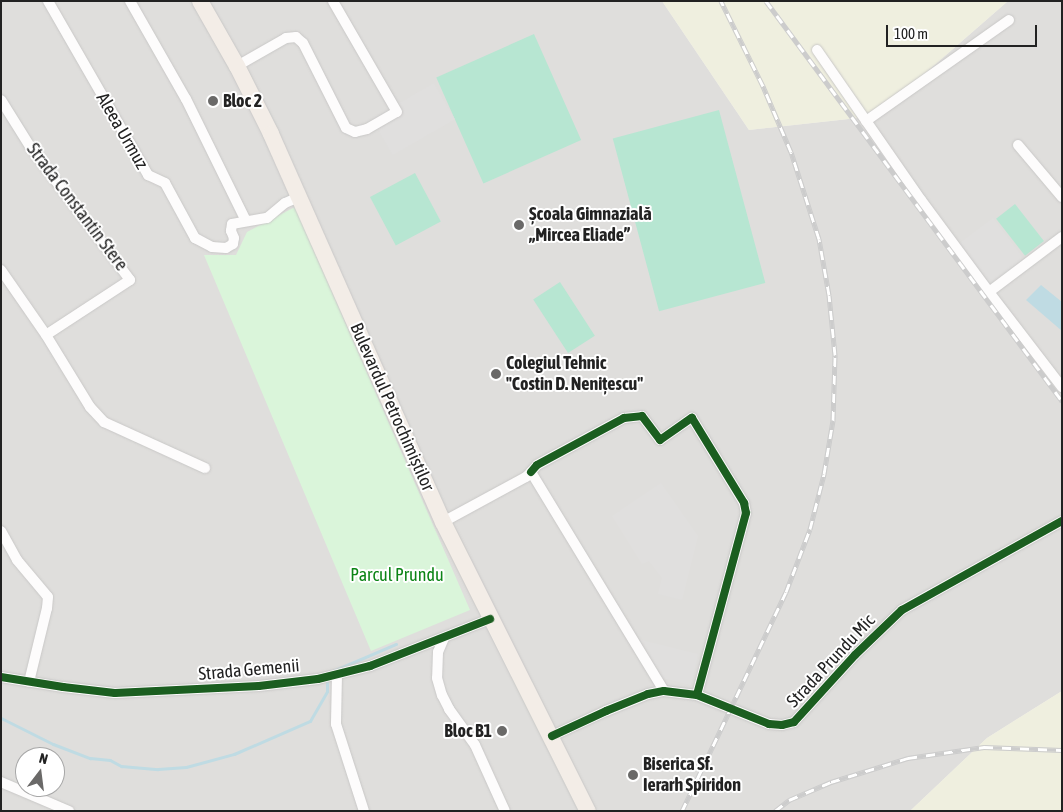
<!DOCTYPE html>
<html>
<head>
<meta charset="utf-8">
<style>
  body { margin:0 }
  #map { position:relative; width:1063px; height:812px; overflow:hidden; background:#f0eeeb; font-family:"Asap Condensed",sans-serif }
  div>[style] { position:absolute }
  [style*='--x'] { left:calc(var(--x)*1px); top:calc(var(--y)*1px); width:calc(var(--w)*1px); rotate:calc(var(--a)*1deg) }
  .residential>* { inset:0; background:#dfdedc }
  .farmland>* { inset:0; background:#efefdf }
  .park>* { inset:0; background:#daf5da }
  .pitch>* { inset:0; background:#b7e6d2; transform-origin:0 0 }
  .parking>* { inset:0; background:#e0dfde; transform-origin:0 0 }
  .water>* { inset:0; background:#bfdbe3 }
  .stream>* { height:3px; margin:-1.5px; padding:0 1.5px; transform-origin:1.5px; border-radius:1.5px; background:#bfdbe3 }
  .roads { filter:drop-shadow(0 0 1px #c9c8c7) drop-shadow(0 0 1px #c9c8c7) }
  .street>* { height:10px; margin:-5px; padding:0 5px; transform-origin:5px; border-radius:5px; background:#fdfcfc }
  .primary>* { height:16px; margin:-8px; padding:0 8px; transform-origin:8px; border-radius:8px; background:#f3ede7 }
  .rail>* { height:5px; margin-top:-2.5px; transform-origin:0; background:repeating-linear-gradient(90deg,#fff 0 9px,#ccc 0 18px); box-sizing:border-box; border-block:1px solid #ccc }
  .cycleway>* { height:8px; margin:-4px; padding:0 4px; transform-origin:4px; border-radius:4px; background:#1b5e20 }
  .dots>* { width:14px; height:14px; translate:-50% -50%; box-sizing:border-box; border:2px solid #fff; border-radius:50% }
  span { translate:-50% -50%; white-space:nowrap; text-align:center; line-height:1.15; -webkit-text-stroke:4px #fff; paint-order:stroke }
  .poi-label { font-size:18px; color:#222; font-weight:700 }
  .left { translate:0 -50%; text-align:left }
  .right { translate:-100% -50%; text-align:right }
  .street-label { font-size:18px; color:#222 }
  .park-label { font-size:18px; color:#0c8416 }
  .frame { position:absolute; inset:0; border:2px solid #222; pointer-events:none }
  .north { position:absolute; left:15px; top:747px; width:50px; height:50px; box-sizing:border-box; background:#fff; border:1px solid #a7a7a7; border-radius:50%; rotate:15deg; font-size:14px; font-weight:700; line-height:20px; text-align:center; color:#222 }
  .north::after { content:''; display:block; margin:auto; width:18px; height:22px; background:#6a6968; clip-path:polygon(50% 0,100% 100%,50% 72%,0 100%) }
  .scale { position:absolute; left:886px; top:25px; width:151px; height:22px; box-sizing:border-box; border:2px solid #222; border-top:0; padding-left:6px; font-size:15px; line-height:18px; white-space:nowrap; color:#222; -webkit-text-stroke:4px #fff; paint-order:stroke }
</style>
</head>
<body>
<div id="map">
  <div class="residential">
    <div style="clip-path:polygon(evenodd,1px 1px,662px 1px,749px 130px,876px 116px,1008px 1px,1062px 1px,1062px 691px,987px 738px,910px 811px,1px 811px,1px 1px,25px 757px,55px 757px,55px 787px,25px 787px,25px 757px)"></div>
  </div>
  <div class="farmland">
    <div style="clip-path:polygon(662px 1px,1008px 1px,876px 116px,749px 130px)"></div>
    <div style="clip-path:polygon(1062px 691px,1062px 811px,910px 811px,987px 738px)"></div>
  </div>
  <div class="park">
    <div style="clip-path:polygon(295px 207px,470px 610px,371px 651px,204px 255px,236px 255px,247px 232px)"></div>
  </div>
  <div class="pitch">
    <div style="left:534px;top:34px;width:116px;height:107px;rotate:66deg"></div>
    <div style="left:719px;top:110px;width:179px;height:110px;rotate:75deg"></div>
    <div style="left:415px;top:173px;width:55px;height:51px;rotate:62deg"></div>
    <div style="left:1015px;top:204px;width:47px;height:24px;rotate:52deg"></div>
    <div style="left:560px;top:282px;width:64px;height:32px;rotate:57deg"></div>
  </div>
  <div class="parking">
    <div style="left:434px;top:83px;width:42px;height:72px;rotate:60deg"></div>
    <div style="left:993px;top:218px;width:56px;height:45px;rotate:53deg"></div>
    <div style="clip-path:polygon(661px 483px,698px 536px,682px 600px,658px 594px,662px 578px,649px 561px,642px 564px,612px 516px)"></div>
    <div style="clip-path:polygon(637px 639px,698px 654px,691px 685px,659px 677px)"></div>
  </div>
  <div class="water">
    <div style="clip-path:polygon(1041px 285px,1062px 302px,1062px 331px,1026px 300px)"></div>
  </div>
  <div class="stream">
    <div style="--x:328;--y:673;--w:74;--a:-23.1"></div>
    <div style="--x:1;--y:718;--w:58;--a:26.6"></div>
    <div style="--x:53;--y:744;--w:40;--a:21"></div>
    <div style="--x:90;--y:758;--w:20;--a:6"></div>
    <div style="--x:110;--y:760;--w:13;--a:29"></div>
    <div style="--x:121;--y:766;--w:37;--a:5"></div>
    <div style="--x:158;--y:769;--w:28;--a:-4"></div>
    <div style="--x:186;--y:767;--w:50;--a:-15.2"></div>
    <div style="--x:234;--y:754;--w:83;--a:-23.5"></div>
    <div style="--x:310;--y:721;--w:34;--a:-60"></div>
    <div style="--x:327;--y:691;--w:13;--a:-90"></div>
  </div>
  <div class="roads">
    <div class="street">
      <div style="--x:48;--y:1;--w:201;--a:60.1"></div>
      <div style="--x:148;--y:175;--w:19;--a:25"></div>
      <div style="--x:165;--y:183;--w:63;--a:61.4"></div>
      <div style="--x:195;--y:238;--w:19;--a:28"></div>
      <div style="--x:212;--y:247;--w:14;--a:4"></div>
      <div style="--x:226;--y:248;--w:8;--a:-30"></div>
      <div style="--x:233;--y:244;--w:6;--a:-81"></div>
      <div style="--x:234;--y:238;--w:8;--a:-113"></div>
      <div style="--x:231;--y:231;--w:7;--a:-82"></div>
      <div style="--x:232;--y:224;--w:36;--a:-10"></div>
      <div style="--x:267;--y:218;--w:23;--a:-40"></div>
      <div style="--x:285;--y:203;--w:15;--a:-23"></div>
      <div style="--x:130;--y:1;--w:113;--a:60.3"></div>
      <div style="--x:186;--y:99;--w:136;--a:63.8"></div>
      <div style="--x:817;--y:50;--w:183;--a:55.3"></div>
      <div style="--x:921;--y:200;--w:114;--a:53.5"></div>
      <div style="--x:237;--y:66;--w:56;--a:-29.7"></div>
      <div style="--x:286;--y:38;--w:10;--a:-6"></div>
      <div style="--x:296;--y:37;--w:9;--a:41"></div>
      <div style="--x:303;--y:43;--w:95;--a:63.2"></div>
      <div style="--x:346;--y:128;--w:10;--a:24"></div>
      <div style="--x:355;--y:132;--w:12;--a:-14"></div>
      <div style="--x:367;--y:129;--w:34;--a:-30"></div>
      <div style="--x:397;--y:112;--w:128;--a:-120"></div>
      <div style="--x:1;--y:100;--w:57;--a:58"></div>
      <div style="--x:31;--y:148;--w:165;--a:53.1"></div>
      <div style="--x:130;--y:280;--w:100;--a:146.8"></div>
      <div style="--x:866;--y:121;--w:175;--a:-35.2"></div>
      <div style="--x:1018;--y:145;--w:68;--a:49.8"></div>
      <div style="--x:1062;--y:237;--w:91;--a:143"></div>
      <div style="--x:989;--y:292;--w:120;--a:52.5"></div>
      <div style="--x:1;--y:270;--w:79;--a:55.3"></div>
      <div style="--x:46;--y:335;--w:84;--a:58.6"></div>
      <div style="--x:90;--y:407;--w:21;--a:47"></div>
      <div style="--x:104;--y:422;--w:111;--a:24.5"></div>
      <div style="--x:531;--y:472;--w:9;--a:-49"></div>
      <div style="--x:537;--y:465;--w:99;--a:-28.4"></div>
      <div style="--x:624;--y:418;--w:18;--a:-6"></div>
      <div style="--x:642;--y:416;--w:30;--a:53"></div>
      <div style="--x:660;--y:440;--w:39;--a:-35"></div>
      <div style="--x:692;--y:418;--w:100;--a:58.5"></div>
      <div style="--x:744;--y:503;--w:10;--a:79"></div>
      <div style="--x:746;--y:513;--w:188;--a:105.1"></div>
      <div style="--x:443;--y:522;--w:94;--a:-28.5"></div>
      <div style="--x:526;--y:477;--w:7;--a:-45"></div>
      <div style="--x:531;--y:472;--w:256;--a:58.7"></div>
      <div style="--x:1;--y:531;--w:33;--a:61"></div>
      <div style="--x:17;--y:560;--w:48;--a:50"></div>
      <div style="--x:48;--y:597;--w:11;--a:95"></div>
      <div style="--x:47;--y:608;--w:76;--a:103.7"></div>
      <div style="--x:444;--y:638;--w:15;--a:113"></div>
      <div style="--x:438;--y:652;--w:26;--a:92"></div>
      <div style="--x:437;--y:678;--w:18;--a:74"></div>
      <div style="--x:442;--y:695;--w:16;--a:63"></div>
      <div style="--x:449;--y:709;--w:44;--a:54.2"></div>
      <div style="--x:475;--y:745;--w:72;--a:65.6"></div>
      <div style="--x:337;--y:675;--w:49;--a:91.2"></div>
      <div style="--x:336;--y:724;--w:91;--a:72.2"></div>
      <div style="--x:1;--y:677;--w:63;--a:9.2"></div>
      <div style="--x:63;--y:687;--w:52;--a:6.6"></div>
      <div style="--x:115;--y:693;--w:144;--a:-2.8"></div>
      <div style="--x:259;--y:686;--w:59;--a:-6.8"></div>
      <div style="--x:318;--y:679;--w:54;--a:-14"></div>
      <div style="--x:370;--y:666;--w:129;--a:-21.4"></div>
      <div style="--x:552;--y:736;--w:60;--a:-24.8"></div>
      <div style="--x:606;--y:711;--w:45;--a:-22"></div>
      <div style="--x:648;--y:694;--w:16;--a:-11"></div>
      <div style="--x:664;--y:691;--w:33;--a:7"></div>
      <div style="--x:697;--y:695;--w:78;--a:21.9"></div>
      <div style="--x:769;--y:724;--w:13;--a:4"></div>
      <div style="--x:782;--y:725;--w:12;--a:-14"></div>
      <div style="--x:794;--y:722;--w:91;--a:-47.7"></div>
      <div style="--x:855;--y:655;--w:65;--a:-43.8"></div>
      <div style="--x:902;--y:610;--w:183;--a:-29.1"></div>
      <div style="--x:1;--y:782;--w:74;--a:23.1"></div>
    </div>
    <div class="primary">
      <div style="--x:200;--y:1;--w:75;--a:60.4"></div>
      <div style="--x:237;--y:66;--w:76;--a:63.4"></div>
      <div style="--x:271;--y:134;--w:424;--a:66.1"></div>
      <div style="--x:443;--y:522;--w:323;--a:63.4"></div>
    </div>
  </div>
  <div class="rail">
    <div style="--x:766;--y:1;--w:498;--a:53.5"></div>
    <div style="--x:682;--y:811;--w:242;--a:-64.6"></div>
    <div style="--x:786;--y:592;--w:67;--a:-69.1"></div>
    <div style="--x:810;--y:529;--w:57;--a:-75.7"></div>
    <div style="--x:824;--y:474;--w:55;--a:-80.5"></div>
    <div style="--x:833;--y:420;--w:65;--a:-88.2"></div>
    <div style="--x:835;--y:355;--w:60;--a:-95.7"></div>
    <div style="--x:829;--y:295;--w:57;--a:-100.1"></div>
    <div style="--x:819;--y:239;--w:91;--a:-107.8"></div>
    <div style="--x:791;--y:152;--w:72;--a:-113"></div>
    <div style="--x:763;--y:86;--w:95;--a:-116.3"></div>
    <div style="--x:775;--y:811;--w:18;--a:-38"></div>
    <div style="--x:789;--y:800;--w:46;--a:-23.2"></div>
    <div style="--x:831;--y:782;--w:81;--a:-17.3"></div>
    <div style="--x:908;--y:758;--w:77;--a:-8.2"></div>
    <div style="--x:984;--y:747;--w:78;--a:2.2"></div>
  </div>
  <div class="cycleway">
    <div style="--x:531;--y:472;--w:9;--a:-49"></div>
    <div style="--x:537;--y:465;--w:99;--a:-28.4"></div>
    <div style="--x:624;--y:418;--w:18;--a:-6"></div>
    <div style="--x:642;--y:416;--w:30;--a:53"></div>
    <div style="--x:660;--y:440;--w:39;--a:-35"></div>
    <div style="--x:692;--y:418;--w:100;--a:58.5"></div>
    <div style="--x:744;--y:503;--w:10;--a:79"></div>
    <div style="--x:746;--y:513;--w:188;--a:105.1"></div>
    <div style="--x:1;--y:677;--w:63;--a:9.2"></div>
    <div style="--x:63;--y:687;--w:52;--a:6.6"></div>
    <div style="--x:115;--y:693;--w:144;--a:-2.8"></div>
    <div style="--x:259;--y:686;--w:59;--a:-6.8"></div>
    <div style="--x:318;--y:679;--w:54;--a:-14"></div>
    <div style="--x:370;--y:666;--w:129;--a:-21.4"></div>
    <div style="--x:552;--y:736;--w:60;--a:-24.8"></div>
    <div style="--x:606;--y:711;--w:45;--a:-22"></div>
    <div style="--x:648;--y:694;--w:16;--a:-11"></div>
    <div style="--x:664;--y:691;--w:33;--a:7"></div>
    <div style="--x:697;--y:695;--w:78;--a:21.9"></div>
    <div style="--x:769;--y:724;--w:13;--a:4"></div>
    <div style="--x:782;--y:725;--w:12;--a:-14"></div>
    <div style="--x:794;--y:722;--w:91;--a:-47.7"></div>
    <div style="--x:855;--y:655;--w:65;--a:-43.8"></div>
    <div style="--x:902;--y:610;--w:183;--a:-29.1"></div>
  </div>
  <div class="dots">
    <div style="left:213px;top:101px;background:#6a6968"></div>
    <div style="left:519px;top:225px;background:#6a6968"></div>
    <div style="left:496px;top:374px;background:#6a6968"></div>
    <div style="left:502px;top:731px;background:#6a6968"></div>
    <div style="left:633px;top:775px;background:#6a6968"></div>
  </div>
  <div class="poi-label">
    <span class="left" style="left:223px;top:101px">Bloc 2</span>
    <span class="left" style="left:529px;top:225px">Școala Gimnazială<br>„Mircea Eliade”</span>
    <span class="left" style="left:506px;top:374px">Colegiul Tehnic<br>"Costin D. Nenițescu"</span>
    <span class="right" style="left:492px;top:731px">Bloc B1</span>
    <span class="left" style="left:643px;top:775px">Biserica Sf.<br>Ierarh Spiridon</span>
  </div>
  <div class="street-label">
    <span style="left:122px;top:131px;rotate:60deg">Aleea Urmuz</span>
    <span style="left:77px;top:207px;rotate:53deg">Strada Constantin Stere</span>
    <span style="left:392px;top:407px;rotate:66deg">Bulevardul Petrochimiștilor</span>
    <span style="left:831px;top:661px;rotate:-47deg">Strada Prundu Mic</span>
    <span style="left:249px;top:670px;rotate:-5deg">Strada Gemenii</span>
  </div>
  <div class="park-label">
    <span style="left:397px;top:575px">Parcul Prundu</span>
  </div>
  <div class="frame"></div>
  <div class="north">N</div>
  <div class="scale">100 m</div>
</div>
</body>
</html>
